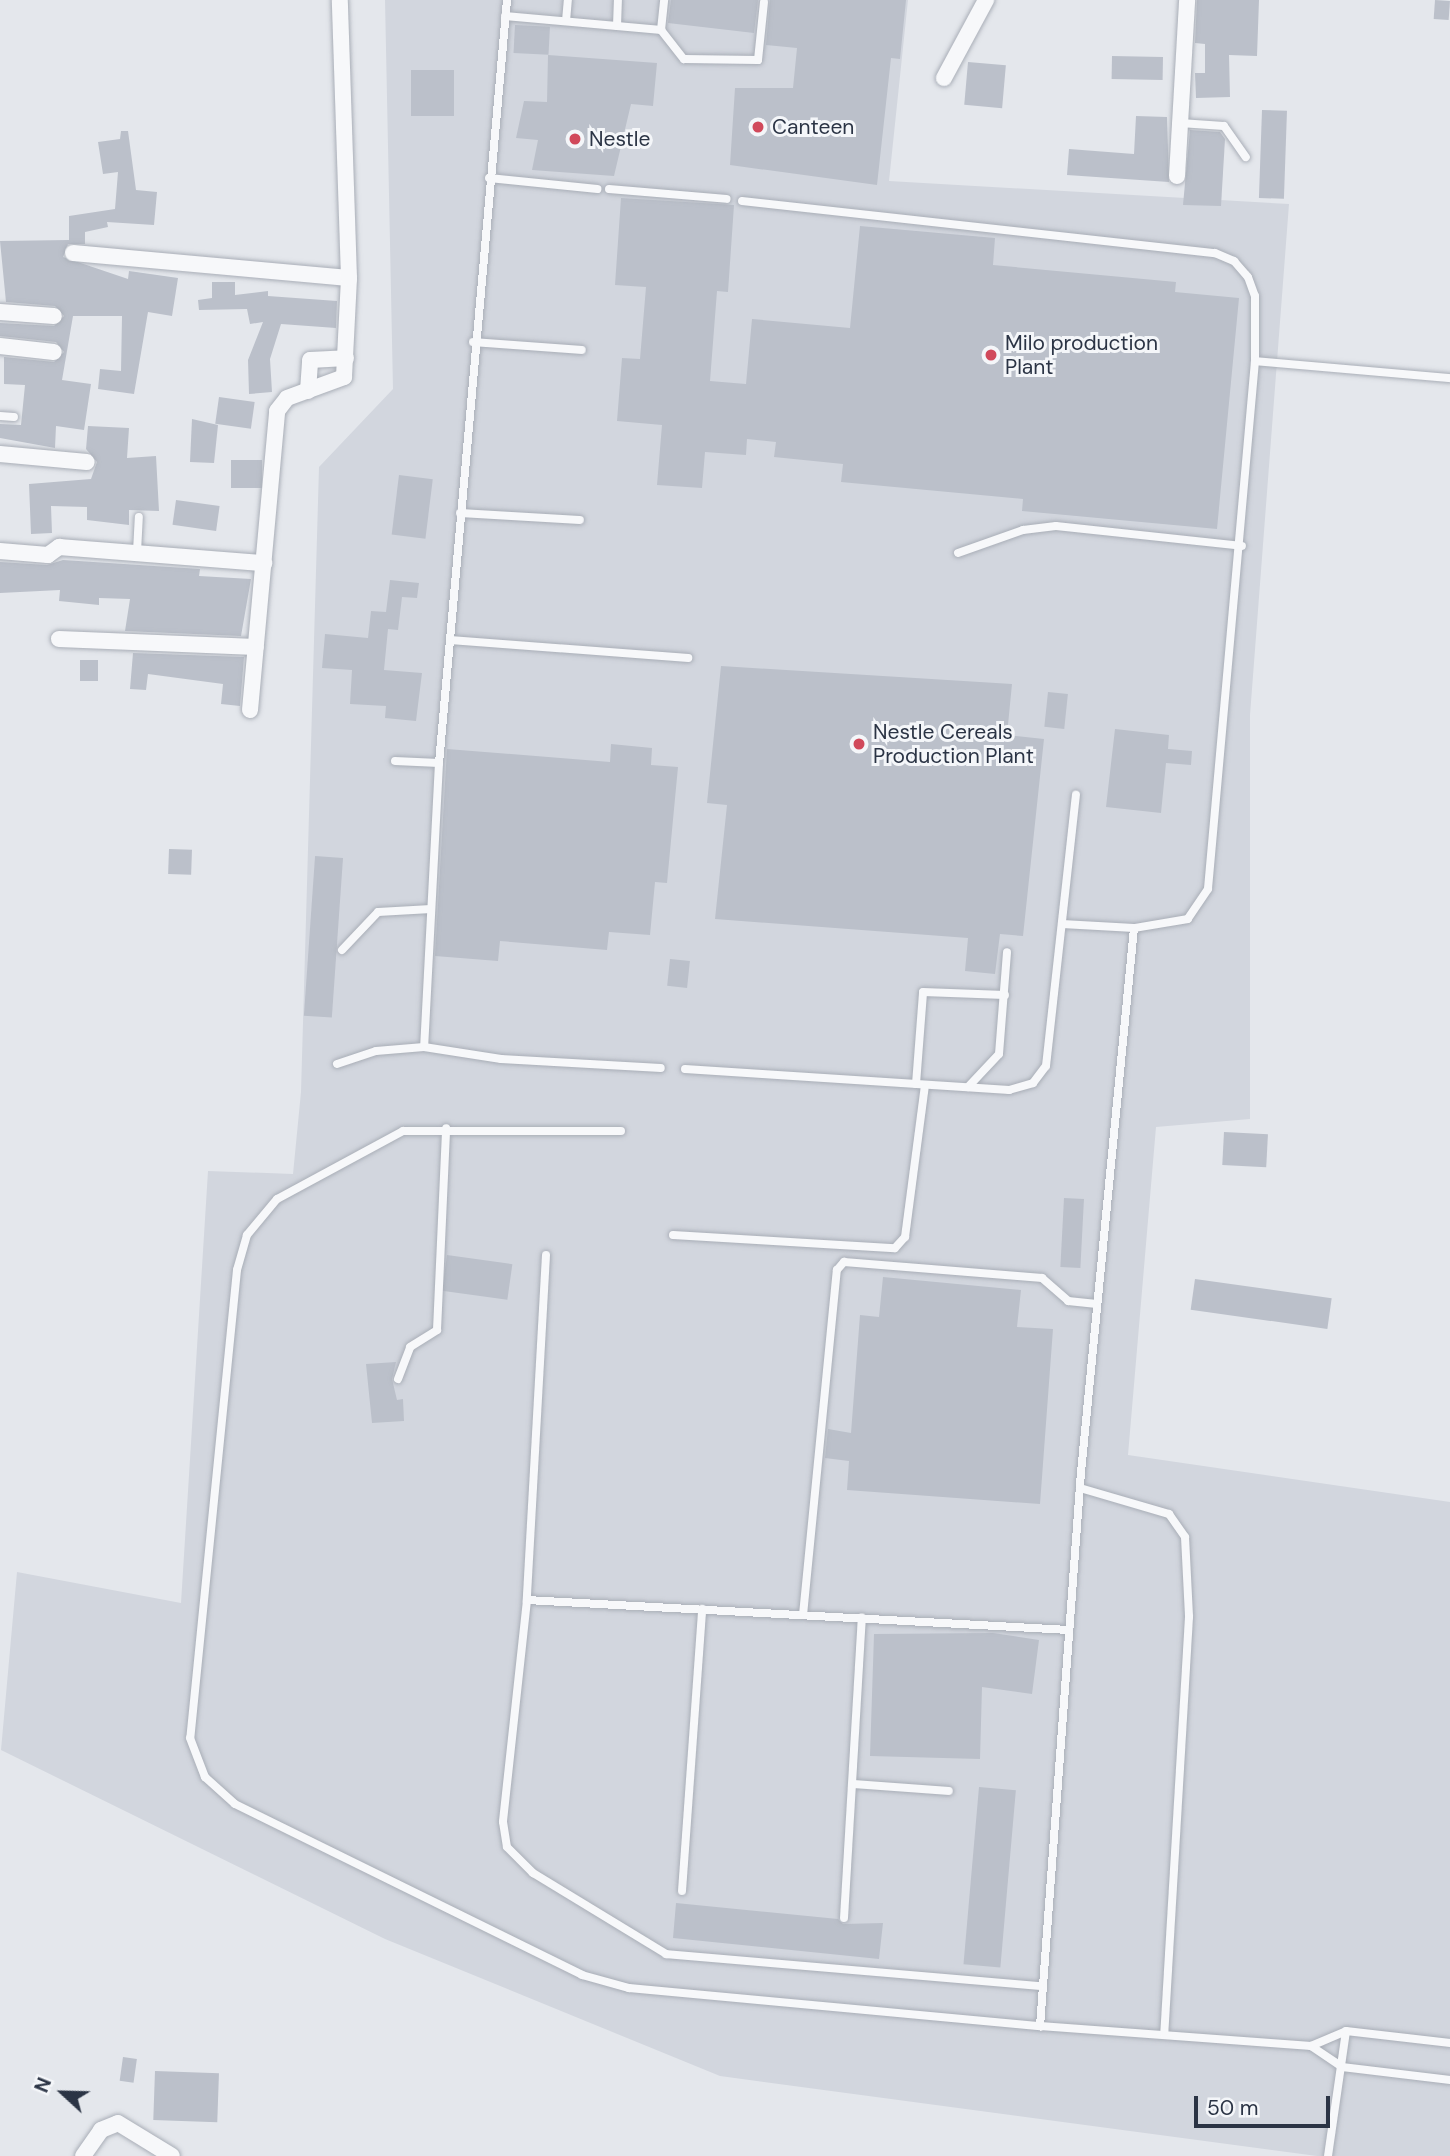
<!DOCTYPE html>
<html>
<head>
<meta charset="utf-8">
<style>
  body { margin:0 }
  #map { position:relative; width:1450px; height:2156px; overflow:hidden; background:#e4e7ec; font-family:"DM Sans",sans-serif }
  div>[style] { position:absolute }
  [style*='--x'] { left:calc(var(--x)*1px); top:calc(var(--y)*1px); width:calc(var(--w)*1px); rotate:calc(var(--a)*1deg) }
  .built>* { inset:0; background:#d2d6de }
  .building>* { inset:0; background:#bbc0ca; transform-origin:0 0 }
  .roads { filter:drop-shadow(0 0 2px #a9aeb7) drop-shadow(0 0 2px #a9aeb7) }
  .service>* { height:8px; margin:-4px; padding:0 4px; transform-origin:4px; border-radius:4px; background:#f7f8fa }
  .minor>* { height:16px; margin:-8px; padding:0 8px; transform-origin:8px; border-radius:8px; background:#f7f8fa }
  .dots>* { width:19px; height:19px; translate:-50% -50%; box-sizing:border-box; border:4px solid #f4f6f9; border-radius:50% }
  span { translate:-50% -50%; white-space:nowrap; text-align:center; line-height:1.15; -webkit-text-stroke:6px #f4f6f9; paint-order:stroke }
  .poi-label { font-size:21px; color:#2b3445 }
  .left { translate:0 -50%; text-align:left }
  .north { position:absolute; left:28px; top:2058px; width:70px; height:70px; -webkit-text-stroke:5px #f4f6f9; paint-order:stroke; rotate:292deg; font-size:19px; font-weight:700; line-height:28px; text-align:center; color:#2b3445 }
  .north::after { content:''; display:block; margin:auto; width:24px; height:32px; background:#2b3445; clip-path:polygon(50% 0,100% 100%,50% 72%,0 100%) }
  .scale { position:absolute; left:1194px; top:2096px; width:136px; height:32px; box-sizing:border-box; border:4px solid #2b3445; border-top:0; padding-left:9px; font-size:21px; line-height:24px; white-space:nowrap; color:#2b3445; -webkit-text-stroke:5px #f4f6f9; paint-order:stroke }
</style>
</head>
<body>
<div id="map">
  <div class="built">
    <div style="clip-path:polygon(385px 0,908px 0,889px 181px,1289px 204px,1250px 715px,1250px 1119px,1156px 1127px,1128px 1455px,1450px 1502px,1450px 2156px,1317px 2156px,720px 2076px,385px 1939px,1px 1750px,17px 1572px,181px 1603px,208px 1171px,293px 1174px,301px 1092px,319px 467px,393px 389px)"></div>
  </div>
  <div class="building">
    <div style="clip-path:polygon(671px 0,758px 0,754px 33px,668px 23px)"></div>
    <div style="clip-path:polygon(770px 0,906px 0,900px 59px,891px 58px,877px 185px,730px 165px,735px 88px,793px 88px,797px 48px,766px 45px)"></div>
    <div style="clip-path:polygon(1197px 0,1259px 0,1257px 56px,1229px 55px,1230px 97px,1196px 98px,1195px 73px,1205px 73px,1205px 44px,1195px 43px)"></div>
    <div style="left:1435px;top:0;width:15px;height:19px;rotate:4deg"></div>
    <div style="left:515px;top:25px;width:35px;height:28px;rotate:3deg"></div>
    <div style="clip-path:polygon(548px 55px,657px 63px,653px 106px,631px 104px,614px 176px,532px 170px,538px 140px,516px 138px,524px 101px,547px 102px)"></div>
    <div style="left:1112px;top:56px;width:51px;height:23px;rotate:1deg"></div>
    <div style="left:968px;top:62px;width:38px;height:43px;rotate:5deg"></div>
    <div style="left:411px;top:70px;width:43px;height:46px"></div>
    <div style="left:1262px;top:110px;width:25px;height:88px;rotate:2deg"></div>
    <div style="clip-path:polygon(1136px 116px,1167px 117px,1169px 182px,1067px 175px,1069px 149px,1134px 154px)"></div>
    <div style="clip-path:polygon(1190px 130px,1220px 132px,1225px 139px,1221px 206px,1183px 205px)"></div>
    <div style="clip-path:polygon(121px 131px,128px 131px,136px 190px,157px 192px,154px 225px,107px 222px,108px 227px,85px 232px,85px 244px,68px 244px,63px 257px,128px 279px,129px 271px,178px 278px,172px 316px,148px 312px,134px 394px,98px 389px,100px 369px,121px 371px,122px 316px,73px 316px,62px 380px,91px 384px,84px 430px,56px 426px,55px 448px,0 438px,0 424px,21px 425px,25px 385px,4px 384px,4px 357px,54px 362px,64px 352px,56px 342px,0 336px,0 323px,54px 326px,64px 316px,55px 306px,6px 302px,0 241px,69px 240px,69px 216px,115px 209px,118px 172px,103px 174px,98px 142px,120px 139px)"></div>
    <div style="clip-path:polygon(621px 198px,734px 205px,728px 292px,717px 291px,710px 381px,746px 384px,752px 319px,850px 328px,860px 226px,995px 238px,993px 265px,1176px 282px,1175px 292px,1239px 298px,1217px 529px,1022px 511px,1023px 499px,841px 482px,843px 464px,774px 457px,776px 442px,747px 439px,746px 455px,705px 452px,702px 488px,657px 485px,662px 425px,617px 421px,622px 358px,640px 359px,646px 287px,615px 285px)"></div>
    <div style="clip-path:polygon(212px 282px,235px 282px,235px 295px,268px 291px,268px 296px,337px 301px,336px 328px,281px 324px,270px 359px,272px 392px,249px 394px,248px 360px,263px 322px,250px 324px,247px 309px,199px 310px,198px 300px,212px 298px)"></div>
    <div style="left:219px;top:397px;width:36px;height:27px;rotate:8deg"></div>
    <div style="clip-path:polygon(192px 419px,218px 425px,214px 463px,190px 462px)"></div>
    <div style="clip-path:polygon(88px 426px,129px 428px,127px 458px,156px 456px,159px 511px,129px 510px,129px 525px,87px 520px,87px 507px,51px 506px,52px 533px,31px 534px,29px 484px,91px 479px,97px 462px,86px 449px)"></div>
    <div style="left:231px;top:460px;width:31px;height:28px"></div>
    <div style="left:399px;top:475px;width:34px;height:60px;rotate:7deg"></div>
    <div style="left:176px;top:500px;width:44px;height:25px;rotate:8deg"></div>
    <div style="clip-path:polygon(63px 560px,200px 569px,199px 576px,251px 579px,241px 636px,125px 631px,130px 599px,99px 598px,99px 605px,59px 601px,60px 590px,0 593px,0 562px,47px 565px)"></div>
    <div style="clip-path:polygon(390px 580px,419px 583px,417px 598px,402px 597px,398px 630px,388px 629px,384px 670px,422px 673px,416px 721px,385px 718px,386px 706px,350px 704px,352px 670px,322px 668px,325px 634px,368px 638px,371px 611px,386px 612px)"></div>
    <div style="clip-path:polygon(133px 653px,244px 657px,240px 706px,221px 704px,223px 684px,148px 674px,146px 690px,130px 689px)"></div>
    <div style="left:80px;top:660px;width:18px;height:21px"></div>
    <div style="clip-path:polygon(721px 666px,1012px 684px,1007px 735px,1044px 739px,1023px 936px,1000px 934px,995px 974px,965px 971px,968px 938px,715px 919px,727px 805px,707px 803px)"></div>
    <div style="left:1048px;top:692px;width:20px;height:35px;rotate:6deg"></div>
    <div style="clip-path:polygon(1115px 729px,1169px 735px,1168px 749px,1192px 751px,1191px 765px,1166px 763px,1161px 813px,1106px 807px)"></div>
    <div style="clip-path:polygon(611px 744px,652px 748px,651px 765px,678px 767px,667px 883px,655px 882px,650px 935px,609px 932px,607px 950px,500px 941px,498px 961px,435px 956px,447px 749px,610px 762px)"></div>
    <div style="left:169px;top:849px;width:23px;height:25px;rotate:2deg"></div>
    <div style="left:343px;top:858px;width:160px;height:28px;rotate:94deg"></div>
    <div style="left:670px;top:959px;width:20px;height:27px;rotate:6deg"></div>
    <div style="left:1224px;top:1132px;width:44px;height:33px;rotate:3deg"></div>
    <div style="left:1064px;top:1198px;width:20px;height:69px;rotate:3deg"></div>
    <div style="left:447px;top:1255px;width:66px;height:36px;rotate:8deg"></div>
    <div style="clip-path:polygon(883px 1277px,1021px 1290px,1017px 1327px,1053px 1329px,1040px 1504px,847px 1490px,849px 1461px,825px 1458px,828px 1429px,851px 1433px,860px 1315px,879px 1317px)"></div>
    <div style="left:1195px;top:1279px;width:138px;height:31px;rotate:8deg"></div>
    <div style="clip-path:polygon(396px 1362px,392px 1379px,397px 1400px,403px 1399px,404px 1421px,372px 1423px,366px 1364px)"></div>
    <div style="clip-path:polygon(993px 1633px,1039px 1640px,1032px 1694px,982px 1687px,980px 1759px,870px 1756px,874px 1634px)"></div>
    <div style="left:979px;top:1787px;width:37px;height:178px;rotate:5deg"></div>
    <div style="clip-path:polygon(676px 1903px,838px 1919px,843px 1924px,883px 1923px,879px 1959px,673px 1938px)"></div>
    <div style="left:123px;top:2057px;width:14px;height:24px;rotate:8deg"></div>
    <div style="left:155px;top:2071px;width:64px;height:49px;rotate:2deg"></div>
  </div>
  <div class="roads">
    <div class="service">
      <div style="--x:507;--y:0;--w:766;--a:95.09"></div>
      <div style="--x:439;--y:763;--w:284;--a:93"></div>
      <div style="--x:424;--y:1047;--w:78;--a:8.9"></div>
      <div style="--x:501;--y:1059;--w:160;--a:3.2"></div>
      <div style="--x:505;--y:16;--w:157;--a:5.1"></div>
      <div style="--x:661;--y:30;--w:30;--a:-84"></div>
      <div style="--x:566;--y:21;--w:21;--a:-85"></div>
      <div style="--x:617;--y:26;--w:26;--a:-88"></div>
      <div style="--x:661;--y:30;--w:37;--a:52"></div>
      <div style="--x:684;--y:59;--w:74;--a:0.8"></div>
      <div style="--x:758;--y:60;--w:58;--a:-84.1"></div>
      <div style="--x:1180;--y:123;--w:44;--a:3.9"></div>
      <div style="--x:1224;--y:126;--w:38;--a:55"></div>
      <div style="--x:489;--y:178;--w:109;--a:5.8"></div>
      <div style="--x:609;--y:189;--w:118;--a:4.8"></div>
      <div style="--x:742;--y:201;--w:476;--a:6.3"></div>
      <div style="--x:1215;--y:253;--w:21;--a:23"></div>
      <div style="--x:1234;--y:261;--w:21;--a:49"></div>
      <div style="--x:1248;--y:277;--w:20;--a:70"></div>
      <div style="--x:1255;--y:296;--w:65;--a:90"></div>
      <div style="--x:1255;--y:361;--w:530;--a:95.09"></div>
      <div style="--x:1208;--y:889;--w:36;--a:124"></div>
      <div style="--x:1188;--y:919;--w:55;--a:170.5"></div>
      <div style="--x:1134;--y:928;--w:72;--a:-176.8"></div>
      <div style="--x:473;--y:342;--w:109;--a:4.2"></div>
      <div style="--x:1255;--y:361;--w:196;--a:5"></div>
      <div style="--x:0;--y:416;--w:14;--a:4"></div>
      <div style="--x:460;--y:513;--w:120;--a:3.3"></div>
      <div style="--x:137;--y:552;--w:35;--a:-87"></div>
      <div style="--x:958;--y:553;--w:69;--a:-19.5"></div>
      <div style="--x:1023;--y:530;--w:33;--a:-7"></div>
      <div style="--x:1056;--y:526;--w:187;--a:6.1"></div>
      <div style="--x:450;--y:640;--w:239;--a:4.3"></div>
      <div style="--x:395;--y:761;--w:44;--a:2.6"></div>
      <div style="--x:1134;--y:928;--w:547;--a:95.56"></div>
      <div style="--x:1081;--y:1472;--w:556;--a:94.23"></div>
      <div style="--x:1040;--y:2026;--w:272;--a:4.2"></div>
      <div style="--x:1311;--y:2046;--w:38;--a:-23"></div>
      <div style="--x:1346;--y:2031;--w:105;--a:6.6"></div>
      <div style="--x:342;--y:950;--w:52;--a:-46.5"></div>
      <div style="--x:378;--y:912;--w:53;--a:-3.2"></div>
      <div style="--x:337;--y:1064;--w:41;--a:-18.4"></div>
      <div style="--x:376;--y:1051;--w:48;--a:-4.8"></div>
      <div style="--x:685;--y:1069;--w:325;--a:3.7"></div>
      <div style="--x:1009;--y:1090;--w:25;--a:-16"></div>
      <div style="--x:1033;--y:1083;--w:21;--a:-53"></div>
      <div style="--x:1046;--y:1066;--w:273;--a:-83.7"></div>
      <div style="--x:916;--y:1084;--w:92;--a:-85.6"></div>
      <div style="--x:923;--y:992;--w:82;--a:2.1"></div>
      <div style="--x:968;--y:1087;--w:45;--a:-46.8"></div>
      <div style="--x:999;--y:1054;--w:102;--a:-85.5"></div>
      <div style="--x:621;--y:1131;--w:218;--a:180"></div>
      <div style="--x:403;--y:1131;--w:143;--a:151.6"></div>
      <div style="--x:277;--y:1199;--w:47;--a:129.8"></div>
      <div style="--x:247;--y:1235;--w:36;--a:106"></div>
      <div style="--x:237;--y:1270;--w:470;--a:95.7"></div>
      <div style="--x:190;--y:1738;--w:42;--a:69"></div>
      <div style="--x:205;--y:1777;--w:40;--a:42"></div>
      <div style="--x:235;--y:1804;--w:387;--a:26.2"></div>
      <div style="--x:582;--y:1975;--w:49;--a:15.5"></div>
      <div style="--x:629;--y:1988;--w:413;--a:5.3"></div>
      <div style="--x:673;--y:1235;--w:222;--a:3.4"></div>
      <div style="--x:895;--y:1248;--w:15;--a:-48"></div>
      <div style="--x:905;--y:1237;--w:153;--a:-82.5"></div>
      <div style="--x:546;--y:1255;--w:346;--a:93.2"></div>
      <div style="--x:527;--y:1600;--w:223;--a:96.2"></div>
      <div style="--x:503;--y:1822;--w:25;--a:81"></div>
      <div style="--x:507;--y:1847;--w:37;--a:45"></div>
      <div style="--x:533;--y:1873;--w:156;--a:31.3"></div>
      <div style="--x:666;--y:1954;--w:375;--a:4.9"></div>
      <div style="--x:398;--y:1379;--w:34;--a:-69"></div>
      <div style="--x:410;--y:1347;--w:32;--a:-32"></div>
      <div style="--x:437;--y:1330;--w:202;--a:-87.4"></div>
      <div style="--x:1080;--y:1488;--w:93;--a:16.3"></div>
      <div style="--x:1169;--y:1514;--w:28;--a:55"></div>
      <div style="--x:1185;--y:1537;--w:80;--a:87.1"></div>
      <div style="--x:1189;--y:1617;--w:417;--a:93.4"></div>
      <div style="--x:527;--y:1600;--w:543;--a:3.17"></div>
      <div style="--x:803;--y:1615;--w:347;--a:-84.4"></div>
      <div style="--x:837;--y:1270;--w:11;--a:-49"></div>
      <div style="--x:844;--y:1262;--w:199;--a:4.6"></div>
      <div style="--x:1042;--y:1278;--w:35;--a:41"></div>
      <div style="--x:1068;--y:1301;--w:29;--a:6"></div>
      <div style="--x:854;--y:1784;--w:95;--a:4.2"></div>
      <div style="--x:682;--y:1891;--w:283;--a:-85.9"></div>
      <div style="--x:844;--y:1918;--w:301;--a:-86.6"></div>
      <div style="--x:1311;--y:2046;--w:37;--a:34"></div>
      <div style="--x:1342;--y:2067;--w:109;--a:6.9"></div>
      <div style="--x:1328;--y:2156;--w:126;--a:-81.8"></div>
    </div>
    <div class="minor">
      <div style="--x:944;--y:78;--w:89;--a:-61.7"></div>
      <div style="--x:1177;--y:176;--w:176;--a:-86.7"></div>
      <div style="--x:73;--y:253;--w:277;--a:5.2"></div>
      <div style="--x:0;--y:312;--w:54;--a:4.2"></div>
      <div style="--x:0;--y:346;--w:54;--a:6.3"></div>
      <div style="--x:308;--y:391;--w:31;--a:-86"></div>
      <div style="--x:310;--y:360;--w:36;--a:-3"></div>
      <div style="--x:0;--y:454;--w:87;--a:5.3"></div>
      <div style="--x:0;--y:551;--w:48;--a:4.8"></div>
      <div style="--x:48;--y:555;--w:14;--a:-36"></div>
      <div style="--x:59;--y:547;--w:206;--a:4.5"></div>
      <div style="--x:59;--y:639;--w:197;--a:2.3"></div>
      <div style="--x:250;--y:710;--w:300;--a:-84.8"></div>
      <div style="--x:277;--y:411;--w:16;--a:-52"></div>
      <div style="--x:287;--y:398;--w:61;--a:-20.2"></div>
      <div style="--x:344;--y:377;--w:99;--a:-87.1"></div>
      <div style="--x:349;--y:278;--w:278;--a:-91.9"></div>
      <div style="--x:83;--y:2156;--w:32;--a:-55"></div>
      <div style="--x:101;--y:2130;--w:18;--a:-22"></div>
      <div style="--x:118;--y:2123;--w:63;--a:31.4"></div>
    </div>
  </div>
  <div class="dots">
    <div style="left:758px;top:127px;background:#d1495b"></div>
    <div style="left:575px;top:139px;background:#d1495b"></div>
    <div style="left:991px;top:355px;background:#d1495b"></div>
    <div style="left:859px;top:744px;background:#d1495b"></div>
  </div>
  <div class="poi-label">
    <span class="left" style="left:772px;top:127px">Canteen</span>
    <span class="left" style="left:589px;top:139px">Nestle</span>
    <span class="left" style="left:1005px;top:355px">Milo production<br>Plant</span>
    <span class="left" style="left:873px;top:744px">Nestle Cereals<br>Production Plant</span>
  </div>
  <div class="north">N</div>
  <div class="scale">50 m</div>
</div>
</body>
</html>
